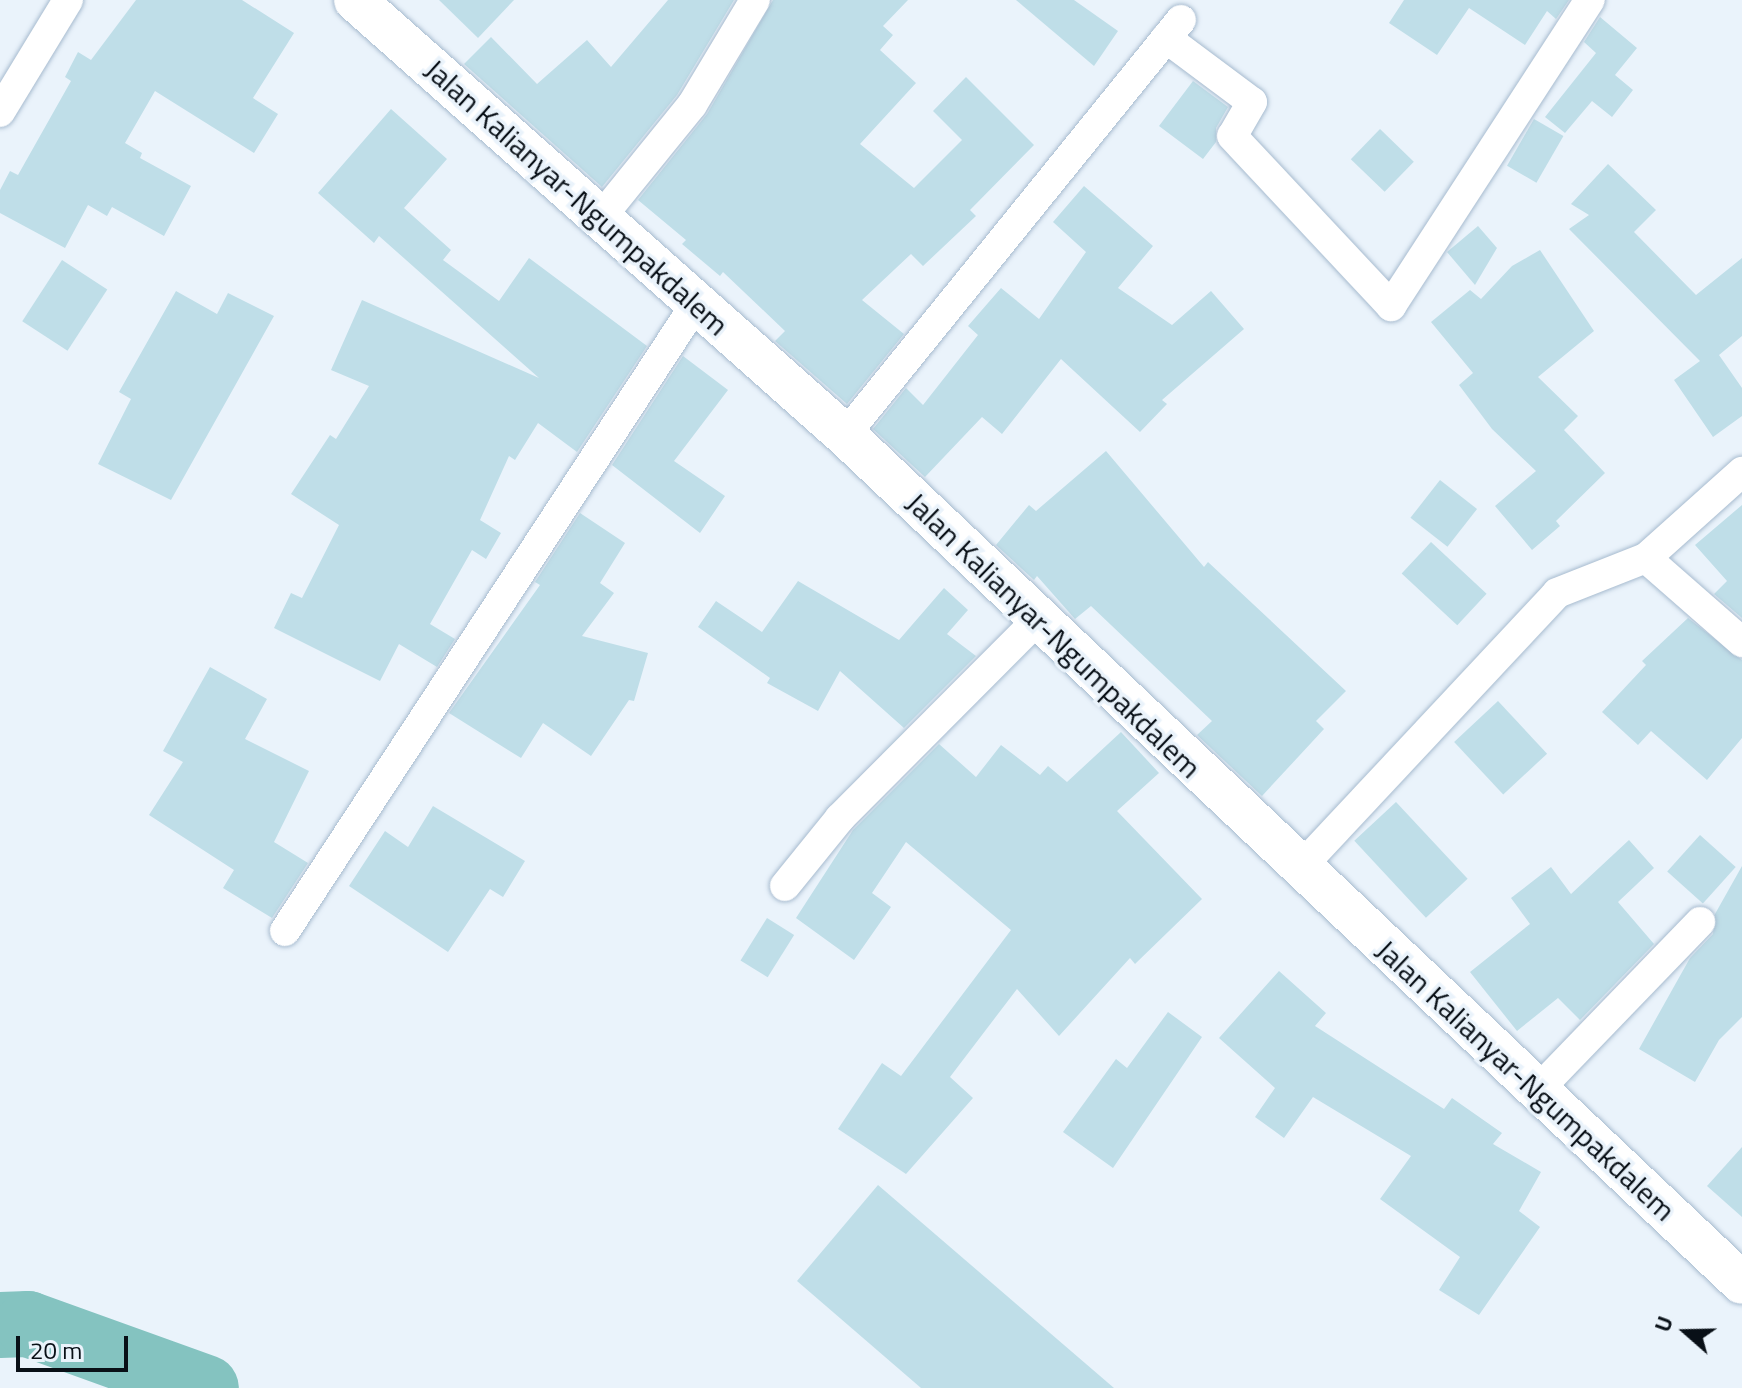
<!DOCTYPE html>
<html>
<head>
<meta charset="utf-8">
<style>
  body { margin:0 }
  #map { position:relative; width:1742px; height:1388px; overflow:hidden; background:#eaf3fb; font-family:"Titillium Web",sans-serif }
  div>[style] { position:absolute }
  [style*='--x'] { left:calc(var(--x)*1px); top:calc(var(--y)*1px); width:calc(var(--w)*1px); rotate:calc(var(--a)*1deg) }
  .river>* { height:66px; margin:-33px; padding:0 33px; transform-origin:33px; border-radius:33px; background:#84c3c0 }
  .building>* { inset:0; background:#bfdee8; transform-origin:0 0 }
  .roads { filter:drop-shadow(0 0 2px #a7bbcf) drop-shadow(0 0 2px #a7bbcf) }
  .street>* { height:30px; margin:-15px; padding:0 15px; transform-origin:15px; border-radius:15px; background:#fff }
  .secondary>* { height:42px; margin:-21px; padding:0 21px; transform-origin:21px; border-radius:21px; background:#fff }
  span { translate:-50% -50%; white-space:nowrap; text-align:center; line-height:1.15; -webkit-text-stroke:7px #eaf3fb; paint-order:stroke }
  .street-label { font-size:30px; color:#091017 }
  .north { position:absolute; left:1646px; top:1292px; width:80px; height:80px; -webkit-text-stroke:6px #eaf3fb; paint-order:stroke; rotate:290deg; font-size:22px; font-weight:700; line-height:32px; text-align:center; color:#091017 }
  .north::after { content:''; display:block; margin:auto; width:28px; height:36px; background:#091017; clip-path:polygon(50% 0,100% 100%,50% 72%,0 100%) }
  .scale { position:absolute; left:16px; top:1336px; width:112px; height:36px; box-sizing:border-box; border:4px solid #091017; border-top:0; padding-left:10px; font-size:24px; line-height:28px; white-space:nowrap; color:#091017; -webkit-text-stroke:6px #eaf3fb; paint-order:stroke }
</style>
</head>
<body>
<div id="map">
  <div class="river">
    <div style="--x:0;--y:1325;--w:28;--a:-2"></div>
    <div style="--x:28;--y:1324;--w:189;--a:19.8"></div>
  </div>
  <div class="building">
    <div style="clip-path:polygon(136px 0,242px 0,294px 33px,253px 98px,278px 114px,254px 153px,155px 91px,125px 143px,142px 153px,140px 158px,191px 186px,164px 236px,112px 207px,107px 216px,88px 205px,65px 248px,0 213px,0 190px,10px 171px,18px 175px,71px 81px,65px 77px,78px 52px,91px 60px)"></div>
    <div style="clip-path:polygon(439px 0,514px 0,478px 38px)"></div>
    <div style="clip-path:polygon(668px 0,734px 0,677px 95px,602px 187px,464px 64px,491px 37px,537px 84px,587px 40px,611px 67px)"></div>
    <div style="clip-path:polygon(773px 0,908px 0,883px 26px,893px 35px,880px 50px,916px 83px,860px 144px,914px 188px,962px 140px,933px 111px,966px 77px,1034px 145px,970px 210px,976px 216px,923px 266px,911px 254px,862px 300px,904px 334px,847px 404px,775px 341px,785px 331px,723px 272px,720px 276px,682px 244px,686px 240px,638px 200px,707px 114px)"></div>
    <div style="clip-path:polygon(1016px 0,1074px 0,1118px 31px,1094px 66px)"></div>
    <div style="clip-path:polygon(1404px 0,1569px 0,1556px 19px,1547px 11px,1525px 45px,1469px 8px,1437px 55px,1389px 23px)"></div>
    <div style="clip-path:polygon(1600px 17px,1637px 48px,1615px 75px,1633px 90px,1612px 117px,1592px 101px,1565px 133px,1545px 117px,1596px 53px,1584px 42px)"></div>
    <div style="clip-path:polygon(1193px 81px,1228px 107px,1216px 128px,1216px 142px,1203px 159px,1159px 126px)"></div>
    <div style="clip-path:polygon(391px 109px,447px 159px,404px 208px,451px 250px,443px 260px,499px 301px,529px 258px,647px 346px,577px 452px,538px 423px,515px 460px,509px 456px,480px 520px,501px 533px,486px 559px,472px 550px,430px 624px,455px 639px,437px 667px,399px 644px,380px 681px,274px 628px,291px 593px,302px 598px,339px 525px,291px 494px,330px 435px,336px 439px,369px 386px,331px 370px,362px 300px,539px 378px,379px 236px,374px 243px,318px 193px)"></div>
    <div style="left:1534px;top:119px;width:34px;height:54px;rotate:30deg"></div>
    <div style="left:1380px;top:129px;width:47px;height:42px;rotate:44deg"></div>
    <div style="clip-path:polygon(1608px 164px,1656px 210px,1634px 232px,1696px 295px,1742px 258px,1742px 336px,1719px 355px,1742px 388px,1742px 416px,1713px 437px,1674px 380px,1700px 361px,1569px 229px,1589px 215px,1571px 204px)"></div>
    <div style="clip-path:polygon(1084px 186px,1153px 246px,1118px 288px,1172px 325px,1211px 291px,1244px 329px,1162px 400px,1167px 404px,1140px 432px,1061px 359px,1002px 434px,982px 417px,925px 477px,873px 429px,906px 388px,923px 405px,978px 335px,968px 326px,1001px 288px,1039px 319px,1086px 252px,1053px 222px)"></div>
    <div style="clip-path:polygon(1478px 226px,1497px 248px,1475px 285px,1447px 252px)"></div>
    <div style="clip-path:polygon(1540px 250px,1594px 331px,1538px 377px,1578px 416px,1564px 430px,1605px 473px,1556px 521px,1560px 526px,1532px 550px,1495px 506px,1536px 471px,1492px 429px,1459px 385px,1473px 373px,1431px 322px,1470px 290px,1481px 299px,1512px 266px)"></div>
    <div style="left:62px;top:260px;width:54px;height:73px;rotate:33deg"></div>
    <div style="clip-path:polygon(176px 291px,217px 314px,228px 293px,274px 316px,171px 500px,98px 464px,131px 399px,119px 392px)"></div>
    <div style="clip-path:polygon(683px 356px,728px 390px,674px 461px,725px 496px,700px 533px,612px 465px)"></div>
    <div style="clip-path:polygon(1106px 451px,1204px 567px,1208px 562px,1346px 691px,1316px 721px,1324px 729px,1262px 796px,1197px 735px,1212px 721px,1091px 606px,1075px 619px,1037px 576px,1034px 580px,996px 545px,1029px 505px,1036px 511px)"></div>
    <div style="left:1440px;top:480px;width:47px;height:48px;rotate:38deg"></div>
    <div style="clip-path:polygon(1742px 505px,1742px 618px,1714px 594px,1727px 581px,1695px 545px)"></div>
    <div style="clip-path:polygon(580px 513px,625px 543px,600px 583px,614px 593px,582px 636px,648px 653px,634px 701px,629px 700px,591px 756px,543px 723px,521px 758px,449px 713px,540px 585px,535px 582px)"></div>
    <div style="left:1431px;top:542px;width:76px;height:43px;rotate:43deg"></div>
    <div style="clip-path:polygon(798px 581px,899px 640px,944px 588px,968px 610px,947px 634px,976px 656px,904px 728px,840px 671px,818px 711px,767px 683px,770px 678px,698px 627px,716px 601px,762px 632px)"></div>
    <div style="clip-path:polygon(1688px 618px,1742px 660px,1742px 738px,1707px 780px,1651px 731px,1638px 745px,1602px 712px,1646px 665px,1642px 661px)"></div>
    <div style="clip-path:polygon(210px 667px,267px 699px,245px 739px,309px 771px,274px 842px,308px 863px,272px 918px,223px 888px,234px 870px,149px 815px,183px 762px,163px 751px)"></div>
    <div style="left:1498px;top:701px;width:72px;height:60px;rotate:47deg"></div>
    <div style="clip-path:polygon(1121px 732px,1159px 773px,1117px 811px,1202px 899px,1135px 964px,1130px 958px,1059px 1036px,1017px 989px,950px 1077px,973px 1098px,906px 1174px,838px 1129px,882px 1063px,901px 1076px,1011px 930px,906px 842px,872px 893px,891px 907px,854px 960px,796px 918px,853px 830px,939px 744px,976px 777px,1001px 745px,1040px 775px,1048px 766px,1067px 782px)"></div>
    <div style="left:1396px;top:802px;width:105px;height:57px;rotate:47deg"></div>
    <div style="clip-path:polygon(433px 806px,525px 861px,503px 897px,490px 889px,448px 952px,349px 886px,385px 831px,408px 847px)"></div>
    <div style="left:1700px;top:835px;width:48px;height:49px;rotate:42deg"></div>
    <div style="clip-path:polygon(1629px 840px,1654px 868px,1618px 902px,1654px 944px,1580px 1020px,1558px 998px,1517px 1031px,1470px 972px,1530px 924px,1511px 898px,1551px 867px,1571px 894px)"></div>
    <div style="clip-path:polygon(1742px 866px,1742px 1017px,1719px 1040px,1695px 1082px,1639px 1049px,1690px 958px,1713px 934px,1715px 914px)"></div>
    <div style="left:767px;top:918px;width:32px;height:50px;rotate:32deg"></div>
    <div style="clip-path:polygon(1279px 971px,1326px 1013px,1315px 1026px,1444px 1109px,1452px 1098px,1502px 1133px,1493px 1144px,1541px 1172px,1519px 1211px,1540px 1227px,1479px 1315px,1439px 1290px,1460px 1257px,1380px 1199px,1411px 1156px,1313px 1097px,1284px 1138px,1255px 1117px,1275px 1088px,1219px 1038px)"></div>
    <div style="clip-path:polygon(1168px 1012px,1202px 1037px,1113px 1168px,1063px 1132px,1116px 1059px,1127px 1068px)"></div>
    <div style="clip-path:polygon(1742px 1147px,1742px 1217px,1707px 1186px)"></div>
    <div style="clip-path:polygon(878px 1185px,1114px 1388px,921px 1388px,797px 1281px)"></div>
  </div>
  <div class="roads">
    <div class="street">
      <div style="--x:1166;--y:38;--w:107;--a:36.7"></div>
      <div style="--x:1252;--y:102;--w:39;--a:120"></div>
      <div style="--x:1232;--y:136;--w:233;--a:46.9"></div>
      <div style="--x:1391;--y:306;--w:365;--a:-57"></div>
      <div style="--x:0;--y:112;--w:131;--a:-58.7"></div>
      <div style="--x:602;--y:216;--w:143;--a:-51"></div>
      <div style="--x:692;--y:105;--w:122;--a:-59"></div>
      <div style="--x:845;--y:435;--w:534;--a:-51.01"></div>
      <div style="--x:1646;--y:558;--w:128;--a:41.2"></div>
      <div style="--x:1300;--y:868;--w:376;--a:-46.9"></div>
      <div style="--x:1557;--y:593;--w:96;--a:-21.5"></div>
      <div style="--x:1646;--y:558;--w:129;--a:-41.9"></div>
      <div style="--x:785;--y:886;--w:87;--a:-51"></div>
      <div style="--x:840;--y:818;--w:279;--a:-45.1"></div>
      <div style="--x:285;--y:931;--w:752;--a:-56.77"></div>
      <div style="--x:1537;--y:1091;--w:235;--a:-46"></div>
    </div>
    <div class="secondary">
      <div style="--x:355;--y:0;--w:655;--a:41.6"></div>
      <div style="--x:845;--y:435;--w:1234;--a:43.39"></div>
    </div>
  </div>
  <div class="street-label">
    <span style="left:577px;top:197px;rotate:42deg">Jalan Kalianyar-Ngumpakdalem</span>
    <span style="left:1054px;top:635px;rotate:44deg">Jalan Kalianyar-Ngumpakdalem</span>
    <span style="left:1526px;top:1080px;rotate:43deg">Jalan Kalianyar-Ngumpakdalem</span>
  </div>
  <div class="north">U</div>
  <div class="scale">20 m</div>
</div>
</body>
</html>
